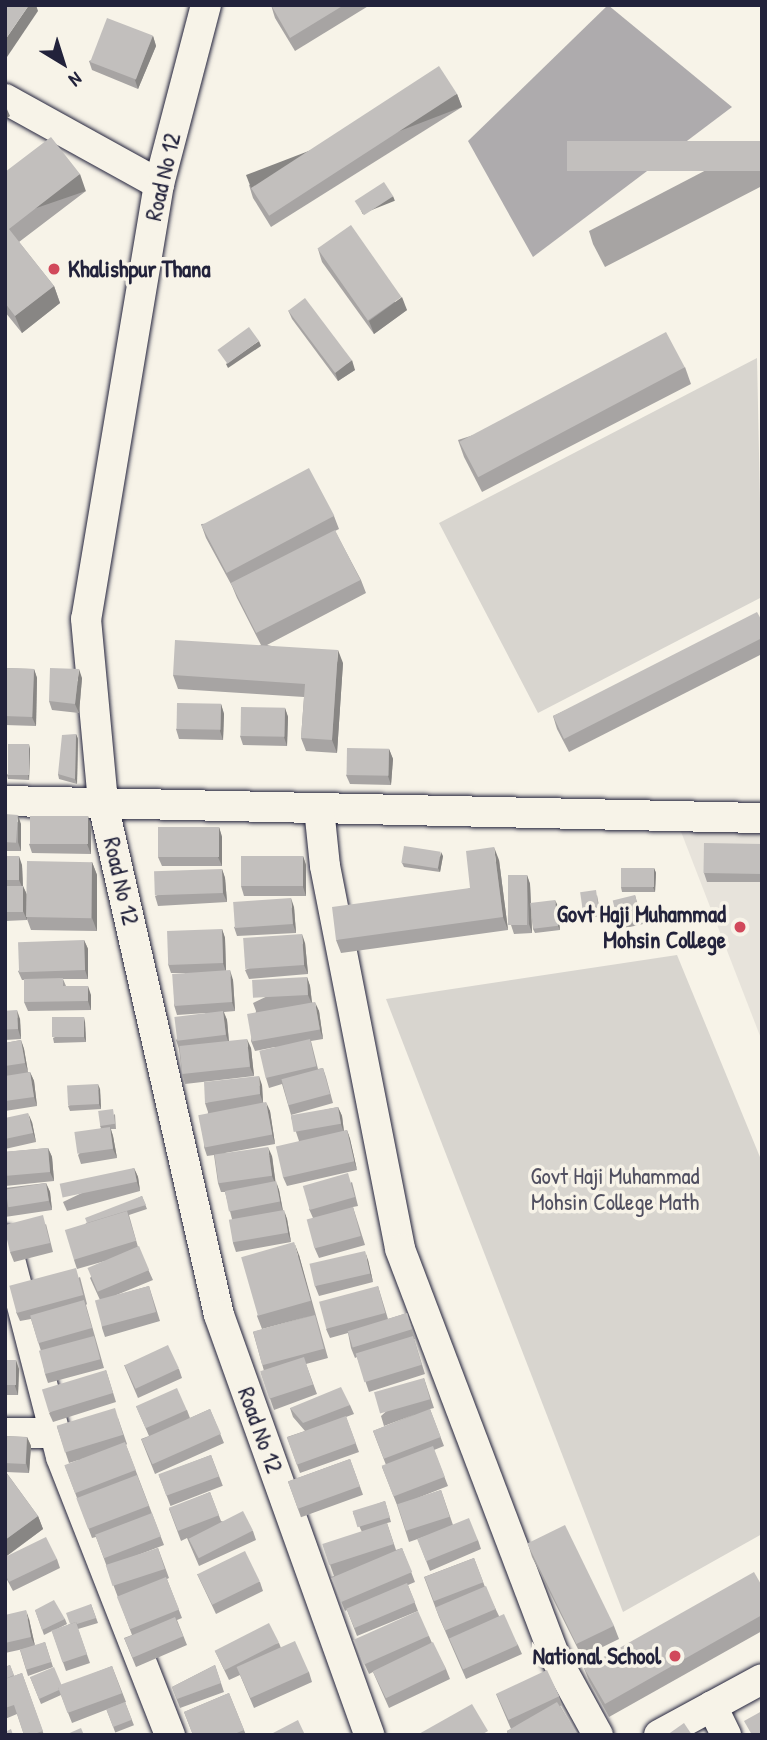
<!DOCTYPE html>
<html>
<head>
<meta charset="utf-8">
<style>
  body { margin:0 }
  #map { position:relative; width:767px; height:1740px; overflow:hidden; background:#f7f3e8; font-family:"Patrick Hand",sans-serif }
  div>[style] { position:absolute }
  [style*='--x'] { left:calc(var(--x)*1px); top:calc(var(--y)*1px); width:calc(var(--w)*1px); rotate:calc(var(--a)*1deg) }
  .built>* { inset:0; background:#e7e3db }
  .green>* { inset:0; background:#d8d5cf }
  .water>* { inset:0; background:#aeabad }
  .roads { filter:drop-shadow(0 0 2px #22223b) drop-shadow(0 0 2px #22223b) }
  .street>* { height:30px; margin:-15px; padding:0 15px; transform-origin:15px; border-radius:15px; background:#f7f3e8 }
  .wall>* { inset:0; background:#a7a4a3; transform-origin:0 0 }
  .shaded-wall>* { inset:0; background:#888684; transform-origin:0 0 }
  .building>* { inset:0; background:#c2bfbd; transform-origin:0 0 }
  .dots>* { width:19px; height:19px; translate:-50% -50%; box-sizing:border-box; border:4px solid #f7f3e8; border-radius:50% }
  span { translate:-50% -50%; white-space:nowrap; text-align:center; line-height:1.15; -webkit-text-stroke:7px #f7f3e8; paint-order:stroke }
  .street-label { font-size:23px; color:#22223b }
  .poi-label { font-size:23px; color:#22223b; font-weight:700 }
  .left { translate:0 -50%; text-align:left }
  .right { translate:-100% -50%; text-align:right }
  .park-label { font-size:23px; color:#504f60 }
  .frame { position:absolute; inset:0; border:7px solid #22223b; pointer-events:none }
  .north { position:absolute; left:28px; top:28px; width:70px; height:70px; -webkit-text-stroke:5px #f7f3e8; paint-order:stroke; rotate:142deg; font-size:19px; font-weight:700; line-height:28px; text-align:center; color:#22223b }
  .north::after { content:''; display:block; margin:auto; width:24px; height:32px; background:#22223b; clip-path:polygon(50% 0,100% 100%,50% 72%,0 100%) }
</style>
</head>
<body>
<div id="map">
  <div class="built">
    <div style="clip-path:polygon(673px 811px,762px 814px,762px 1041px)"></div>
  </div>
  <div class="green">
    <div style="clip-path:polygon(757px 358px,762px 597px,538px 713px,439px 523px)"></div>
    <div style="clip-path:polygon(677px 955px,762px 1162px,762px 1534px,623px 1612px,386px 999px)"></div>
  </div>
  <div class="water">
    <div style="clip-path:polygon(608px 5px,732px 107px,533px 257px,468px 141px)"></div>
  </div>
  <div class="roads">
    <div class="street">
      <div style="--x:206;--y:5;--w:185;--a:104.7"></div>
      <div style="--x:159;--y:184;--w:441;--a:99.5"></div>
      <div style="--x:86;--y:619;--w:186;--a:84.7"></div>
      <div style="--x:103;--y:804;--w:524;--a:77.21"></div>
      <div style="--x:219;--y:1315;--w:446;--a:70.3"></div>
      <div style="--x:5;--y:99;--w:176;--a:28.9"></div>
      <div style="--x:5;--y:801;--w:757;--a:1.29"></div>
      <div style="--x:319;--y:808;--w:58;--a:84.1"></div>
      <div style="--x:325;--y:866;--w:390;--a:78.9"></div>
      <div style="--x:400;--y:1249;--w:434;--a:69.2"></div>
      <div style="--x:554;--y:1655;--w:91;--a:61.2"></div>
      <div style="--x:5;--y:1240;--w:224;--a:75.5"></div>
      <div style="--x:61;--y:1457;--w:299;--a:68.6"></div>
      <div style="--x:5;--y:1433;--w:50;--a:0"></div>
      <div style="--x:712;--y:1706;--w:32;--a:64"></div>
      <div style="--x:659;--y:1735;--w:117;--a:-28.5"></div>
    </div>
  </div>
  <div class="wall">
    <div style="clip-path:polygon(271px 5px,370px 5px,295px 51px,275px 18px)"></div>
    <div style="clip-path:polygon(153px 36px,156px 46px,138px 89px,92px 70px,89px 61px)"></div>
    <div style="clip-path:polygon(457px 94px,462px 107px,271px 227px,253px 198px,249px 185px)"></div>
    <div style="clip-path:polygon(762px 141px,762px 186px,605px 267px,593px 244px,589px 231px)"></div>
    <div style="clip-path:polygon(5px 172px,86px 191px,19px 242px,54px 286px,60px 303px,22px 333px,5px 312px)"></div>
    <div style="clip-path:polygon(318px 249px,407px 310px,374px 334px,322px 262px)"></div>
    <div style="clip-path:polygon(288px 310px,355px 370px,338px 381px,292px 319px)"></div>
    <div style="clip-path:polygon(685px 367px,691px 384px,482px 492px,464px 457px,458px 440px)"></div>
    <div style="clip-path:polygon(334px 516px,339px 529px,335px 531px,361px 580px,366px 593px,267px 645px,343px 663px,337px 753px,306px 751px,301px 738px,304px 697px,178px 689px,173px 675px,261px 645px,237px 598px,232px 586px,206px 538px,201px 524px)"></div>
    <div style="clip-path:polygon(762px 621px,762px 654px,569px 752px,557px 729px,553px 716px)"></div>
    <div style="clip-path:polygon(5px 668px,34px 669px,37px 678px,36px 726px,5px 725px)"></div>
    <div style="clip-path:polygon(82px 678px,79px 713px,52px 710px,49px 701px)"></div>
    <div style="clip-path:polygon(221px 704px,224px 714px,223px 740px,179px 739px,176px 729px)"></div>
    <div style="clip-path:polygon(285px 708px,288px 717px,287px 746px,243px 745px,240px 736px)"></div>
    <div style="clip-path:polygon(76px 734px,78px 739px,77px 784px,59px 779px,58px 774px)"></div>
    <div style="clip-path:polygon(30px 749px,29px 780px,8px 779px,7px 775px)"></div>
    <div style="clip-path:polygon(389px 749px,393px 759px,391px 785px,350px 784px,346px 775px)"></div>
    <div style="clip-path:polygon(5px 814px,21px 824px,21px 851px,5px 851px)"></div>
    <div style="clip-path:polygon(91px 826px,91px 854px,32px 853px,29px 844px)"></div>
    <div style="clip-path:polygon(219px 827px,222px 837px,222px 866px,162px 866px,158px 857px)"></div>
    <div style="clip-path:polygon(762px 844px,762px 882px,707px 882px,704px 873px)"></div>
    <div style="clip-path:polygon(5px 856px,22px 865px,23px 886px,27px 895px,92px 862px,97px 875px,97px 931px,31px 930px,27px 919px,27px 920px,5px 921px)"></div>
    <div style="clip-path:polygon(303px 856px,306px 865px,306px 896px,244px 896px,241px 886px)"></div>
    <div style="clip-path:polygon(443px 856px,440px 872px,404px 867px,402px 863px)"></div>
    <div style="clip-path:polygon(499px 860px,508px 930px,341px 953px,336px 940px,470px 888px)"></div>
    <div style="clip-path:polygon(654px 868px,656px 873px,655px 892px,622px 892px,621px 887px)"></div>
    <div style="clip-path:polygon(222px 869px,225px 878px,227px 902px,158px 906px,155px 896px)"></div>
    <div style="clip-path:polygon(527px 875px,530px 884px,531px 903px,557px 904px,560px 930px,535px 933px,533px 929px,531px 907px,532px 933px,514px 934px,511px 925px)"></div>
    <div style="clip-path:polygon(597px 895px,601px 916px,585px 918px,583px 913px)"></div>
    <div style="clip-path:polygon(635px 895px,643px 924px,621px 929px,619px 925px)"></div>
    <div style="clip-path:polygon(294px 907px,296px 933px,237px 936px,234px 927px)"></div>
    <div style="clip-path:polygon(222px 929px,225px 938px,226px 971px,233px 980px,235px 1011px,224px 1012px,227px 1020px,229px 1041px,251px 1048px,254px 1076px,185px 1084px,182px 1074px,179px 1049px,176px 1040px,206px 1013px,177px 1015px,174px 1005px,185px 973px,171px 973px,168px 964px)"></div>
    <div style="clip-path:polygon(84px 940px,88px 949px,88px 979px,63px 979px,66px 986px,91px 995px,91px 1010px,28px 1011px,24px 1002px,24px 980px,22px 980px,18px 971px)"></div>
    <div style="clip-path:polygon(305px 943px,308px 974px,249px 979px,245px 970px)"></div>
    <div style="clip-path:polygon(307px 977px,310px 986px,312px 1002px,319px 1011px,323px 1039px,311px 1041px,318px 1069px,323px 1068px,326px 1077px,333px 1103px,291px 1115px,282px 1084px,269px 1088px,266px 1078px,275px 1047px,255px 1051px,251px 1041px,256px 1011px,253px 1003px)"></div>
    <div style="clip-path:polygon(5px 1011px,20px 1019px,21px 1039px,5px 1040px)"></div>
    <div style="clip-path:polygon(85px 1022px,86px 1042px,54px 1043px,53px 1038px)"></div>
    <div style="clip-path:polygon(21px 1040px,24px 1049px,28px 1072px,30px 1072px,34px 1081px,37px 1106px,5px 1111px,5px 1043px)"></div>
    <div style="clip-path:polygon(262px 1085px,263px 1102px,270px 1111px,275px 1144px,225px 1153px,272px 1156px,275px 1181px,279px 1190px,283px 1210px,287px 1219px,291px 1242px,236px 1252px,233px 1243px,232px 1219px,225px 1192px,221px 1192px,218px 1183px,214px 1155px,207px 1156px,204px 1147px,208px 1112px,205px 1103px)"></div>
    <div style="clip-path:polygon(100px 1089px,101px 1109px,70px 1111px,68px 1106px)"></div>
    <div style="clip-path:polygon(338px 1107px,342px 1116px,344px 1131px,347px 1130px,350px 1139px,357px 1170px,287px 1186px,283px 1177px,299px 1141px,291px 1117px)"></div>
    <div style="clip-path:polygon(115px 1114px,116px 1129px,111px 1129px,113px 1136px,117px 1158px,81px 1164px,78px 1155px,101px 1128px,100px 1126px)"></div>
    <div style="clip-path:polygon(5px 1118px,32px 1122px,36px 1142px,5px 1149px)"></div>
    <div style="clip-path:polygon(48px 1148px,52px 1157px,54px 1181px,5px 1186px,5px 1152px)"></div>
    <div style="clip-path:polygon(134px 1168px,138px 1177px,140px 1191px,67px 1211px,63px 1202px)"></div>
    <div style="clip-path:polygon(352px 1182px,358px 1206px,353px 1207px,365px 1245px,319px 1258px,315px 1249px,313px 1218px,309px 1209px)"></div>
    <div style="clip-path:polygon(46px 1183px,50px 1192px,52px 1210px,5px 1217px,5px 1188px)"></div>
    <div style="clip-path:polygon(142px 1196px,147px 1209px,129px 1215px,138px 1247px,153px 1280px,114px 1296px,149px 1286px,160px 1321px,105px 1337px,102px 1328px,100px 1300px,90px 1278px,105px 1261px,77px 1269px,74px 1260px,86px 1223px)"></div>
    <div style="clip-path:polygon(46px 1224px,53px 1252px,14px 1262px,10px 1252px)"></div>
    <div style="clip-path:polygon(299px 1255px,328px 1358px,306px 1364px,317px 1394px,274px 1410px,261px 1373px,264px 1371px,253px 1332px,314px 1315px,262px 1329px,257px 1316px)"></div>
    <div style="clip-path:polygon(368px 1260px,373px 1282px,319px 1296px,315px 1286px)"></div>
    <div style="clip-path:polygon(80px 1277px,87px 1304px,86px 1305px,104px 1368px,48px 1383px,45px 1374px,41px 1351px,31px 1319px,20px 1321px,16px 1312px)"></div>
    <div style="clip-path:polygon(378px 1286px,388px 1319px,407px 1313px,415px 1339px,414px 1339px,425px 1374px,369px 1392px,357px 1357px,355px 1358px,351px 1348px,348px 1333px,330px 1338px,326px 1329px)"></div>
    <div style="clip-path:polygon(5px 1360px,19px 1369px,18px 1395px,5px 1395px)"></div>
    <div style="clip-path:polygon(124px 1365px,179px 1369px,182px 1378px,138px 1398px)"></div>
    <div style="clip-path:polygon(106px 1370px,116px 1402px,53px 1422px,49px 1413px)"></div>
    <div style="clip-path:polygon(424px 1378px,434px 1408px,430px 1409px,444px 1446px,434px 1450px,448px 1486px,415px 1499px,441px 1490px,453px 1525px,478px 1540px,481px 1549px,430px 1571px,418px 1540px,432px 1534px,409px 1542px,397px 1505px,382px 1467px,386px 1465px,373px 1431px,416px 1414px,384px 1426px,381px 1416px)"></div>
    <div style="clip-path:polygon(350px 1405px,354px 1414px,346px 1417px,359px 1452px,300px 1473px,287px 1437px,305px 1431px,293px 1417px,290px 1408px)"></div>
    <div style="clip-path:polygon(136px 1406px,187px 1410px,190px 1418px,210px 1409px,224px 1443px,155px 1474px,141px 1439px,149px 1436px)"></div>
    <div style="clip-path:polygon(118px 1418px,127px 1444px,126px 1445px,164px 1545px,107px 1567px,96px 1537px,92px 1538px,65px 1466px,85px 1458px,69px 1463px,57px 1427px)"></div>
    <div style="clip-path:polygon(5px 1436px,27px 1437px,31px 1446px,29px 1473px,6px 1472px,38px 1516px,43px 1529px,7px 1556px,57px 1559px,60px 1568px,13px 1591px,5px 1576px)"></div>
    <div style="left:211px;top:1455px;width:33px;height:56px;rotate:69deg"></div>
    <div style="left:350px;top:1459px;width:38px;height:66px;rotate:70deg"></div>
    <div style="clip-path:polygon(210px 1492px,221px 1521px,253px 1531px,256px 1540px,199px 1566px,187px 1538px,181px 1541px,169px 1509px)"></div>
    <div style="clip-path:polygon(385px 1501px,391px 1522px,387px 1523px,396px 1550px,402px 1548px,415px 1582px,408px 1585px,418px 1611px,357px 1636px,347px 1610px,345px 1611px,331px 1577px,334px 1576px,323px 1545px,362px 1532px,353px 1513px)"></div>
    <div style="clip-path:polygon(528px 1544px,614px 1626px,619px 1639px,582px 1657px,532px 1557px)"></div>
    <div style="clip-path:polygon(158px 1548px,169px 1578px,167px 1579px,182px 1618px,177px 1620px,187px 1645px,136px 1667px,124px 1638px,132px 1635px,107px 1568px)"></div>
    <div style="clip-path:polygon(474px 1558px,485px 1587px,499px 1616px,518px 1645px,522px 1654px,466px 1679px,439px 1617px,424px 1577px)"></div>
    <div style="clip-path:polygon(197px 1574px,260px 1582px,263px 1591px,216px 1614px)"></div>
    <div style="clip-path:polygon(762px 1586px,762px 1631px,609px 1717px,589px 1681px,584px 1668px)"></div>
    <div style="clip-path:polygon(91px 1604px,98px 1623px,78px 1629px,90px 1663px,66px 1671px,52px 1631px,44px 1635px,35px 1610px,65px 1619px,67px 1624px,55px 1630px,70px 1624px)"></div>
    <div style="clip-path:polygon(5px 1615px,29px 1619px,35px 1646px,45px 1642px,53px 1667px,28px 1676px,20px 1650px,28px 1648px,5px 1653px)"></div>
    <div style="clip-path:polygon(429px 1636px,432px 1643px,446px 1669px,450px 1679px,389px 1708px,373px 1672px,369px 1674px,354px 1641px)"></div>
    <div style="clip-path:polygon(279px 1643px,281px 1648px,309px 1672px,312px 1682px,254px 1708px,240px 1675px,229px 1680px,215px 1651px)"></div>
    <div style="clip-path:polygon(10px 1665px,14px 1676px,22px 1673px,44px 1735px,24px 1735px,17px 1714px,5px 1719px,5px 1667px)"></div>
    <div style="clip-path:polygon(215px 1665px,224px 1692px,180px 1708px,172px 1687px)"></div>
    <div style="clip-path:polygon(112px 1666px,126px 1702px,72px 1723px,61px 1695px,41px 1704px,30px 1677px,62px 1686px)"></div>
    <div style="clip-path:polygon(229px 1693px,246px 1735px,193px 1735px,184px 1712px)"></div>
    <div style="clip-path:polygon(496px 1694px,559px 1696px,562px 1705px,560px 1706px,577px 1735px,508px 1735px,507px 1731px,511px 1729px)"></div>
    <div style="left:125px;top:1702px;width:25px;height:20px;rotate:69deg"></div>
  </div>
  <div class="shaded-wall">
    <div style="clip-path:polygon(29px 5px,36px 5px,38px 11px,5px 60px,5px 40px)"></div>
    <div style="clip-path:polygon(153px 36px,156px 46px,138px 89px,135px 80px)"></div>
    <div style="left:457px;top:94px;width:14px;height:226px;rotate:69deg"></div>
    <div style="clip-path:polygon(6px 107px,10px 116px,5px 120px,5px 108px)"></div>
    <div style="left:80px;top:174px;width:18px;height:90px;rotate:71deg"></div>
    <div style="left:393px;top:196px;width:5px;height:35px;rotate:68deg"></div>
    <div style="clip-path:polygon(54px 286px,60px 303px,22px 333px,15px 316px)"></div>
    <div style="clip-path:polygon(402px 297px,407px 310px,374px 334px,369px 321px)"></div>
    <div style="clip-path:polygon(259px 341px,261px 346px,228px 368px,226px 364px)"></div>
    <div style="clip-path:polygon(352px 360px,355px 370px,338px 381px,335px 372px)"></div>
    <div style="clip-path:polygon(338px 650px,343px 663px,337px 753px,332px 740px)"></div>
    <div style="clip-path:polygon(34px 669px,37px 678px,36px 726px,32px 717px)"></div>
    <div style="clip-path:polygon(79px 669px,82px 678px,79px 713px,75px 704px)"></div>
    <div style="clip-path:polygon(221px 704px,224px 714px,223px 740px,220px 731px)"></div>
    <div style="clip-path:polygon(285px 708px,288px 717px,287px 746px,284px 737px)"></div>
    <div style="clip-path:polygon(76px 734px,78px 739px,77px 784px,75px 779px)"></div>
    <div style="clip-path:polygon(29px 744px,30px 749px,29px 780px,28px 775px)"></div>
    <div style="clip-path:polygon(389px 749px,393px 759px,391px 785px,388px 776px)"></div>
    <div style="clip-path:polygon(18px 815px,21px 824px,21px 851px,18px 842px)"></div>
    <div style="clip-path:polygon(88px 816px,91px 826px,91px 854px,87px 844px)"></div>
    <div style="clip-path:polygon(219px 827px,222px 837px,222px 866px,218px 857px)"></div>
    <div style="clip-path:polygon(494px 847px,499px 860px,508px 930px,503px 917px)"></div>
    <div style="clip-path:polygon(441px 852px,443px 856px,440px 872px,438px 868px)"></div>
    <div style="clip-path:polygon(19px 856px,22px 865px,23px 889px,19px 880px)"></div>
    <div style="clip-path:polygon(303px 856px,306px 865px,306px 896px,303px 887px)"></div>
    <div style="clip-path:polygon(92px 862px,97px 875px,97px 931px,92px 918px)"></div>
    <div style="clip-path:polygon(654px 868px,656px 873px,655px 892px,653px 887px)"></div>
    <div style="clip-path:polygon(222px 869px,225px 878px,227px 902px,223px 893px)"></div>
    <div style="clip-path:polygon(527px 875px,530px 884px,532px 933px,529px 924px)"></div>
    <div style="clip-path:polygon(23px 886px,27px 895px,27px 920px,23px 911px)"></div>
    <div style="clip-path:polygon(291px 898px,294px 907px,296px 933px,293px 924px)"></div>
    <div style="clip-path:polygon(555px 900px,557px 904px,560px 930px,558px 926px)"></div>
    <div style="clip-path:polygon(222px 929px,225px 938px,226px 972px,223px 963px)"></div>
    <div style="clip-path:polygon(302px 934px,305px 943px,308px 974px,304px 965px)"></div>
    <div style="clip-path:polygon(84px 940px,88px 949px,88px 979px,85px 970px)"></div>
    <div style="clip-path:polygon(230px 970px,233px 980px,235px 1011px,232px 1002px)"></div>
    <div style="clip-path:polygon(307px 977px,310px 986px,312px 1004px,308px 995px)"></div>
    <div style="clip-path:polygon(88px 986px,91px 995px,91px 1010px,88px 1001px)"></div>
    <div style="clip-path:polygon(315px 1002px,319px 1011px,323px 1039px,320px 1030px)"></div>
    <div style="clip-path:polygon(17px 1010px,20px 1019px,21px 1039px,18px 1029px)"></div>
    <div style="clip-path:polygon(223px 1011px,227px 1020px,229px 1044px,226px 1035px)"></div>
    <div style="clip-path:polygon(84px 1017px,85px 1022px,86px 1042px,84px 1037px)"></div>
    <div style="clip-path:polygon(247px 1039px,251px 1048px,254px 1076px,250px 1067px)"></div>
    <div style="clip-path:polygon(21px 1040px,24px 1049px,28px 1072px,25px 1063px)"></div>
    <div style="clip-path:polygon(30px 1072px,34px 1081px,37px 1106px,34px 1097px)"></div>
    <div style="clip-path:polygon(259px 1076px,262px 1085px,263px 1103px,260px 1094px)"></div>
    <div style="clip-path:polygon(98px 1084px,100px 1089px,101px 1109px,99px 1104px)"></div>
    <div style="clip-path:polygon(266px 1102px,270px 1111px,275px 1144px,272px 1134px)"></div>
    <div style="clip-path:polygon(338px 1107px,342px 1116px,344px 1133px,341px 1124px)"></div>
    <div style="clip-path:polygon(28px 1113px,32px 1122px,36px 1142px,33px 1133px)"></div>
    <div style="clip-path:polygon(110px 1127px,113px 1136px,117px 1158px,113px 1149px)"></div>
    <div style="clip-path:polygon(347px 1130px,350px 1139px,357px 1170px,354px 1161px)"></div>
    <div style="clip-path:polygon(268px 1147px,272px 1156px,276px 1185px,272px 1176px)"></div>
    <div style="clip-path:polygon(48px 1148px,52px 1157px,54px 1181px,50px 1172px)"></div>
    <div style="clip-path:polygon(134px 1168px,138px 1177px,140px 1191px,137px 1182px)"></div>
    <div style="clip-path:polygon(276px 1181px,279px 1190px,283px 1212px,280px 1202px)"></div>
    <div style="clip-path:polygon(46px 1183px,50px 1192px,52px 1210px,49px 1201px)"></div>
    <div style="clip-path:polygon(284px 1210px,287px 1219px,291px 1242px,288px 1233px)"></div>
    <div style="clip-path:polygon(294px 1242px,299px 1255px,315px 1315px,311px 1301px)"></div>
    <div style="clip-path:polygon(365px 1251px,368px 1260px,373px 1282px,370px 1273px)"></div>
    <div style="clip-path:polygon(16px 1360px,19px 1369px,18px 1395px,15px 1386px)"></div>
    <div style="clip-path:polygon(27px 1437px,31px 1446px,29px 1473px,26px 1463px)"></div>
    <div style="clip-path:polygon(38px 1516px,43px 1529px,5px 1557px,5px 1540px)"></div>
    <div style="clip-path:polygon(26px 1610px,29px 1619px,35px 1646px,31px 1637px)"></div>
  </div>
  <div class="building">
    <div style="clip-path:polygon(5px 5px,29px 5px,5px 40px)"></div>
    <div style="clip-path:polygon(271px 5px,344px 5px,290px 38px)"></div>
    <div style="left:107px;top:18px;width:49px;height:47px;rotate:21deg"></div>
    <div style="left:439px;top:66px;width:33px;height:224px;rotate:57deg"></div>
    <div style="clip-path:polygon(51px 137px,80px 174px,9px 229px,54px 286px,15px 316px,5px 303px,5px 172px)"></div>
    <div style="left:762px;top:141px;width:30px;height:195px;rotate:90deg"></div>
    <div style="left:384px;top:182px;width:17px;height:35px;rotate:57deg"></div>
    <div style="left:351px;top:225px;width:88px;height:41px;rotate:55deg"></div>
    <div style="left:305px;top:298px;width:78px;height:21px;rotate:53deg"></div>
    <div style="left:249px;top:327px;width:17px;height:39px;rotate:54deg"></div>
    <div style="left:666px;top:332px;width:40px;height:234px;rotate:62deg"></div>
    <div style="left:309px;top:468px;width:54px;height:122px;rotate:62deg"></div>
    <div style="left:335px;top:530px;width:56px;height:117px;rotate:63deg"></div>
    <div style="clip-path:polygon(757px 612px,762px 621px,762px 638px,564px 739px,553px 716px)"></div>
    <div style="clip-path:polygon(175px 640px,338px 650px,332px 740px,301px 738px,305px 684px,173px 675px)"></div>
    <div style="left:5px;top:668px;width:29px;height:48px;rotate:2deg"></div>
    <div style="clip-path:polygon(50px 668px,79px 669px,75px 704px,49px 701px)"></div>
    <div style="left:177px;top:703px;width:44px;height:26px;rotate:1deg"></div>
    <div style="left:241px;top:707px;width:44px;height:29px;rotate:1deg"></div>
    <div style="clip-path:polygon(76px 734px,75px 779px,58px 774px,62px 735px)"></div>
    <div style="left:8px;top:744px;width:21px;height:31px"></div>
    <div style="left:347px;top:748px;width:42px;height:27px;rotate:1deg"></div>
    <div style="left:5px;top:814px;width:13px;height:28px;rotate:4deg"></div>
    <div style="left:30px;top:816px;width:58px;height:28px"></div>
    <div style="left:158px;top:827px;width:61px;height:30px"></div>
    <div style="left:704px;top:843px;width:58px;height:30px;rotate:1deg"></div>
    <div style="left:404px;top:846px;width:37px;height:17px;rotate:9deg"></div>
    <div style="clip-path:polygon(494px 847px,503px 917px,336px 940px,332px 907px,470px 888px,466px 851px)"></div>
    <div style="left:5px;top:856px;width:14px;height:24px"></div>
    <div style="left:241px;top:856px;width:62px;height:30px"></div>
    <div style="left:27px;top:861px;width:65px;height:56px;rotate:1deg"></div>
    <div style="left:621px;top:868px;width:33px;height:19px"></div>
    <div style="left:222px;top:869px;width:24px;height:68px;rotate:88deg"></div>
    <div style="left:508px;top:875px;width:19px;height:50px"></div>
    <div style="left:5px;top:886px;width:18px;height:26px"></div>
    <div style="left:596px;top:890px;width:21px;height:16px;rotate:82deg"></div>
    <div style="left:635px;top:895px;width:25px;height:23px;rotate:76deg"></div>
    <div style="left:291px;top:898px;width:26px;height:58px;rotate:86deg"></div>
    <div style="left:555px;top:900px;width:26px;height:25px;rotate:83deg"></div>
    <div style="left:222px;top:929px;width:34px;height:55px;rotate:88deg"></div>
    <div style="left:302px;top:934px;width:31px;height:59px;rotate:86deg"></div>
    <div style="left:84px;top:940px;width:30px;height:66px;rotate:88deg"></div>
    <div style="left:230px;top:970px;width:32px;height:58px;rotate:86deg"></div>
    <div style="left:307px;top:977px;width:18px;height:55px;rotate:87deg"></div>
    <div style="clip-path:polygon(63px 978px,63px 986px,88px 986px,88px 1001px,24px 1002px,24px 979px)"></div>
    <div style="left:315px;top:1002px;width:28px;height:69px;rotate:80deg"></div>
    <div style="left:17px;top:1010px;width:19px;height:12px;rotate:87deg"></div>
    <div style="left:223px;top:1011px;width:24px;height:49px;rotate:83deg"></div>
    <div style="left:84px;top:1017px;width:20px;height:32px;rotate:90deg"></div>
    <div style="left:247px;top:1039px;width:28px;height:68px;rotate:84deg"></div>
    <div style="left:310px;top:1039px;width:28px;height:52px;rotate:77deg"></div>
    <div style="clip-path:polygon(21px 1040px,25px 1063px,5px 1066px,5px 1043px)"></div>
    <div style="left:323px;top:1068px;width:27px;height:43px;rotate:75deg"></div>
    <div style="clip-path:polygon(30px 1072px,34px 1097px,5px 1101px,5px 1076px)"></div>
    <div style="clip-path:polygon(259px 1076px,260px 1094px,205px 1103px,204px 1082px)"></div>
    <div style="left:98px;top:1084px;width:20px;height:31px;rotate:87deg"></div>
    <div style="left:266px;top:1102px;width:33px;height:69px;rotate:79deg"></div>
    <div style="left:338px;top:1107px;width:17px;height:48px;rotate:80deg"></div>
    <div style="left:113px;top:1109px;width:15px;height:15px;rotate:82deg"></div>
    <div style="clip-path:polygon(28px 1113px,33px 1133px,5px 1139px,5px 1118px)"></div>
    <div style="left:110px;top:1127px;width:22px;height:36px;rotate:82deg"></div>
    <div style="left:347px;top:1130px;width:32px;height:73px;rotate:77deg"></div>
    <div style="left:268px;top:1147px;width:29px;height:54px;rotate:82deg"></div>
    <div style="left:48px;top:1148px;width:24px;height:43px;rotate:85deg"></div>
    <div style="left:134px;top:1168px;width:14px;height:76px;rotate:78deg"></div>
    <div style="left:348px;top:1173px;width:25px;height:47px;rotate:74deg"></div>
    <div style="left:276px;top:1181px;width:21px;height:52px;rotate:79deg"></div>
    <div style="left:46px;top:1183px;width:18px;height:41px;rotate:81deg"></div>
    <div style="clip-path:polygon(142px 1196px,146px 1205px,87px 1223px,85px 1218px)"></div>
    <div style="left:353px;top:1207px;width:30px;height:48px;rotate:75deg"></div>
    <div style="left:284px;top:1210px;width:23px;height:56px;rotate:80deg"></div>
    <div style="left:127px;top:1211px;width:31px;height:65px;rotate:73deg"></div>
    <div style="clip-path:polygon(43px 1215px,50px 1243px,10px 1252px,5px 1231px,5px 1225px)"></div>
    <div style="left:294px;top:1242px;width:61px;height:55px;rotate:74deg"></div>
    <div style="left:139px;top:1246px;width:26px;height:56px;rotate:67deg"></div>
    <div style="left:365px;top:1251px;width:23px;height:57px;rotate:77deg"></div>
    <div style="left:76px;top:1268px;width:28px;height:69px;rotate:75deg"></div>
    <div style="left:149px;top:1286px;width:27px;height:56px;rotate:75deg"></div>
    <div style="left:378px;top:1286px;width:28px;height:61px;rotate:75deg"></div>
    <div style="left:84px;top:1300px;width:29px;height:56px;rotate:74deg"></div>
    <div style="left:407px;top:1313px;width:17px;height:62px;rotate:73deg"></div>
    <div style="left:315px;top:1315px;width:35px;height:64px;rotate:75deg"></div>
    <div style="left:94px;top:1336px;width:24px;height:57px;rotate:75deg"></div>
    <div style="left:413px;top:1336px;width:30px;height:60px;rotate:73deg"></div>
    <div style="left:168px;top:1345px;width:26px;height:48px;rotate:65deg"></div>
    <div style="left:304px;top:1357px;width:29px;height:46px;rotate:72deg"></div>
    <div style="left:5px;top:1360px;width:11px;height:25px"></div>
    <div style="left:106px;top:1370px;width:24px;height:67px;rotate:73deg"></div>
    <div style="left:424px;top:1378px;width:22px;height:52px;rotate:74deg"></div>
    <div style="clip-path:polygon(341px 1387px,350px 1405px,303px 1423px,290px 1408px)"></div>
    <div style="left:177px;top:1388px;width:24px;height:45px;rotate:66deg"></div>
    <div style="left:115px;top:1408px;width:28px;height:61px;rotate:73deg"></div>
    <div style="left:210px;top:1409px;width:27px;height:75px;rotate:66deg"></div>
    <div style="left:430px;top:1409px;width:30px;height:61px;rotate:69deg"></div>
    <div style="left:346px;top:1416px;width:29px;height:63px;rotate:70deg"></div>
    <div style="left:5px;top:1436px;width:22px;height:27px;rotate:3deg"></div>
    <div style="left:125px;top:1442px;width:30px;height:65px;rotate:69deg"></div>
    <div style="left:433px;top:1446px;width:33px;height:55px;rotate:69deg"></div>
    <div style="left:211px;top:1455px;width:23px;height:56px;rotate:70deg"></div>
    <div style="left:350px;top:1459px;width:29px;height:66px;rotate:70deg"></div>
    <div style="clip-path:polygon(5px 1471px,38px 1516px,5px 1540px)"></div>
    <div style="left:137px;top:1475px;width:33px;height:65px;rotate:69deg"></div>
    <div style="left:441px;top:1490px;width:28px;height:46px;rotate:72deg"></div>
    <div style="left:210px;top:1492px;width:25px;height:44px;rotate:69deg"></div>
    <div style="left:385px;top:1501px;width:17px;height:34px;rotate:73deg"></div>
    <div style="left:243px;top:1511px;width:22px;height:61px;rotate:63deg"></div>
    <div style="left:152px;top:1513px;width:25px;height:61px;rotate:69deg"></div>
    <div style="left:469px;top:1518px;width:24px;height:56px;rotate:68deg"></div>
    <div style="left:387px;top:1523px;width:22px;height:68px;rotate:72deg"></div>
    <div style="left:565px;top:1525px;width:112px;height:42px;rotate:64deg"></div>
    <div style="clip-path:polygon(46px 1537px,57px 1559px,9px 1582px,5px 1574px,5px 1557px)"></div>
    <div style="left:158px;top:1548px;width:22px;height:55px;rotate:72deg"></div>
    <div style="left:402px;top:1548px;width:26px;height:77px;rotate:67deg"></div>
    <div style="left:245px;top:1551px;width:34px;height:53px;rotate:64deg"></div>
    <div style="left:474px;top:1558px;width:26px;height:53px;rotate:69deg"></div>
    <div style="clip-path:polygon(754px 1572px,762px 1586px,762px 1615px,605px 1704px,584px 1668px)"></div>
    <div style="left:166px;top:1577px;width:35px;height:53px;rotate:68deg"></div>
    <div style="left:407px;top:1583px;width:21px;height:66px;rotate:67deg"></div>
    <div style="left:486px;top:1586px;width:25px;height:55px;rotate:67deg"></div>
    <div style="clip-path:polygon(54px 1600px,65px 1619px,42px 1630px,35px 1610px)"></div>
    <div style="clip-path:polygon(91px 1604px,96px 1618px,77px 1624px,76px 1622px,70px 1624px,66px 1613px)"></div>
    <div style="clip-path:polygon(26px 1610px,31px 1637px,5px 1643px,5px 1615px)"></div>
    <div style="left:418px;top:1611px;width:27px;height:71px;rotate:66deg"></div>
    <div style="left:504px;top:1614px;width:34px;height:60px;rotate:66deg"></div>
    <div style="left:175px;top:1617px;width:21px;height:55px;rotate:67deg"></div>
    <div style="left:76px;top:1622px;width:34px;height:26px;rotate:71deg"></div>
    <div style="left:269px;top:1623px;width:22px;height:61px;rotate:63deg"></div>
    <div style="left:295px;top:1641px;width:34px;height:64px;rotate:66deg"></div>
    <div style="left:45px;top:1642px;width:21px;height:26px;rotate:73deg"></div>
    <div style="left:433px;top:1642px;width:30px;height:67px;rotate:64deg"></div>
    <div style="clip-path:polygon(10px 1665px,14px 1675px,5px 1679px,5px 1667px)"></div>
    <div style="clip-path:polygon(215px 1665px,221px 1683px,177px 1699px,172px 1687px)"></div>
    <div style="left:112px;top:1666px;width:29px;height:58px;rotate:70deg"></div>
    <div style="clip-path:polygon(54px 1667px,62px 1686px,58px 1687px,59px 1690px,39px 1699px,30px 1677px)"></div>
    <div style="left:547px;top:1670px;width:29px;height:56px;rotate:65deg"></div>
    <div style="clip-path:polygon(22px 1673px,43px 1731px,31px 1735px,24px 1735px,14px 1705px,5px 1708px,5px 1679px)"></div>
    <div style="clip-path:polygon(229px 1693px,244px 1730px,232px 1735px,193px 1735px,184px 1712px)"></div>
    <div style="left:125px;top:1702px;width:19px;height:20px;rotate:69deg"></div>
    <div style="clip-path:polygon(557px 1702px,576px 1732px,572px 1735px,509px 1735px,507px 1731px)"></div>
    <div style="clip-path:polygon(472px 1704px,488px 1731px,481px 1735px,417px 1735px)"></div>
    <div style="clip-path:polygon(762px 1711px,762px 1735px,752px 1735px,744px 1721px)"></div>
    <div style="clip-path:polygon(298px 1720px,305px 1735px,274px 1735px,273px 1733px)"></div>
    <div style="clip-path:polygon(684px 1723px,692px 1735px,667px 1735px)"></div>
    <div style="clip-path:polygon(81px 1728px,84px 1735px,65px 1735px)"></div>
    <div style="clip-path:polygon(11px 1729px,13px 1735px,5px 1735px,5px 1732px)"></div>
  </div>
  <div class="dots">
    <div style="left:54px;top:269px;background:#d1495b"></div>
    <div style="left:740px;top:927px;background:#d1495b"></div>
    <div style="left:675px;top:1656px;background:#d1495b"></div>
  </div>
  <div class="street-label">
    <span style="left:163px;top:177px;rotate:-77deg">Road No 12</span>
    <span style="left:121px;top:881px;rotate:77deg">Road No 12</span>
    <span style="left:260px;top:1430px;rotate:70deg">Road No 12</span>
  </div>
  <div class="poi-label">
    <span class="left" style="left:68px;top:269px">Khalishpur Thana</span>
    <span class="right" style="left:726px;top:927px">Govt Haji Muhammad<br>Mohsin College</span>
    <span class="right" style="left:661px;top:1656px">National School</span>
  </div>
  <div class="park-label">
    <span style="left:615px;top:1189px">Govt Haji Muhammad<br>Mohsin College Math</span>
  </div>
  <div class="frame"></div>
  <div class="north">N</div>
</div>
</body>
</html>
